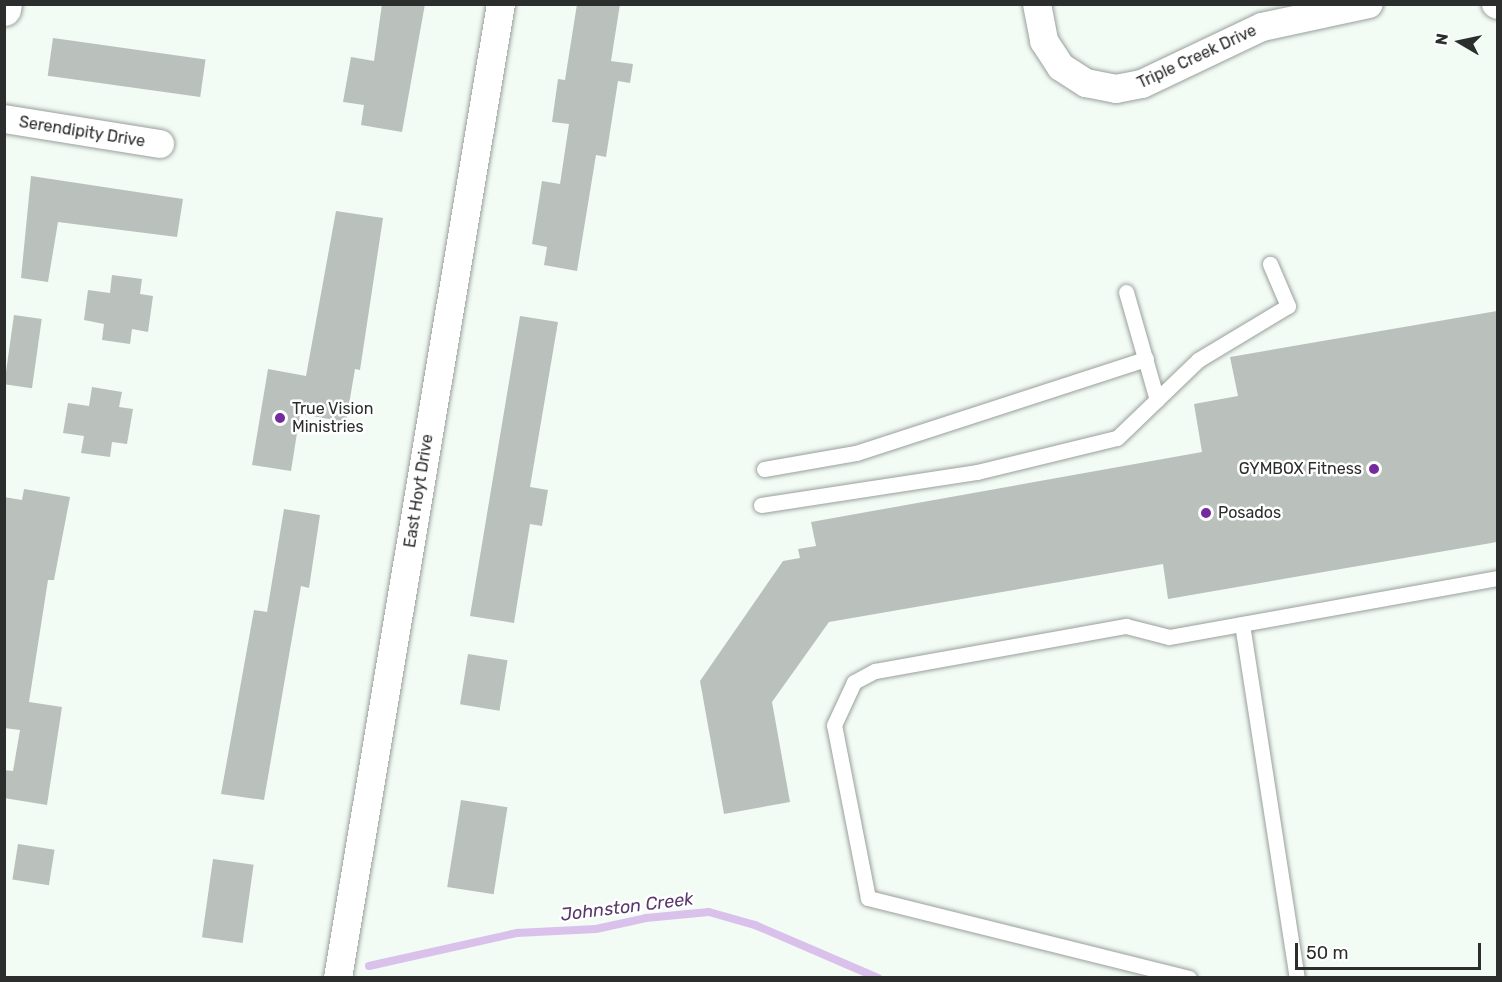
<!DOCTYPE html>
<html>
<head>
<meta charset="utf-8">
<style>
  body { margin:0 }
  #map { position:relative; width:1502px; height:982px; overflow:hidden; background:#f3fbf5; font-family:Rubik,sans-serif }
  div>[style] { position:absolute }
  [style*='--x'] { left:calc(var(--x)*1px); top:calc(var(--y)*1px); width:calc(var(--w)*1px); rotate:calc(var(--a)*1deg) }
  .stream>* { height:8px; margin:-4px; padding:0 4px; transform-origin:4px; border-radius:4px; background:#d9c1eb }
  .building>* { inset:0; background:#bac1bd; transform-origin:0 0 }
  .roads { filter:drop-shadow(0 0 2px #99a09b) drop-shadow(0 0 2px #99a09b) }
  .service>* { height:15px; margin:-7.5px; padding:0 7.5px; transform-origin:7.5px; border-radius:7.5px; background:#fff }
  .minor>* { height:28px; margin:-14px; padding:0 14px; transform-origin:14px; border-radius:14px; background:#fff }
  .tertiary>* { height:33px; margin:-16.5px; padding:0 16.5px; transform-origin:16.5px; border-radius:16.5px; background:#fff }
  .dots>* { width:16px; height:16px; translate:-50% -50%; box-sizing:border-box; border:3px solid #fff; border-radius:50% }
  span { translate:-50% -50%; white-space:nowrap; text-align:center; line-height:1.15; -webkit-text-stroke:5px #fff; paint-order:stroke }
  .street-label { font-size:16px; color:#2b2e2c }
  .poi-label { font-size:16px; color:#2b2e2c }
  .left { translate:0 -50%; text-align:left }
  .right { translate:-100% -50%; text-align:right }
  .water-label { font-size:18px; color:#59396d; font-style:italic }
  .frame { position:absolute; inset:0; border:6px solid #2b2e2c; pointer-events:none }
  .north { position:absolute; left:1430px; top:12px; width:60px; height:60px; -webkit-text-stroke:4px #fff; paint-order:stroke; rotate:279deg; font-size:16px; font-weight:700; line-height:24px; text-align:center; color:#2b2e2c }
  .north::after { content:''; display:block; margin:auto; width:21px; height:27px; background:#2b2e2c; clip-path:polygon(50% 0,100% 100%,50% 72%,0 100%) }
  .scale { position:absolute; left:1295px; top:943px; width:186px; height:27px; box-sizing:border-box; border:3px solid #2b2e2c; border-top:0; padding-left:8px; font-size:18px; line-height:21px; white-space:nowrap; color:#2b2e2c; -webkit-text-stroke:4px #fff; paint-order:stroke }
</style>
</head>
<body>
<div id="map">
  <div class="stream">
    <div style="--x:369;--y:966;--w:152;--a:-12.6"></div>
    <div style="--x:517;--y:933;--w:79;--a:-2.9"></div>
    <div style="--x:596;--y:929;--w:51;--a:-12.4"></div>
    <div style="--x:646;--y:918;--w:63;--a:-5.4"></div>
    <div style="--x:709;--y:912;--w:48;--a:15.8"></div>
    <div style="--x:755;--y:925;--w:134;--a:23.3"></div>
  </div>
  <div class="building">
    <div style="clip-path:polygon(382px 4px,425px 4px,402px 132px,361px 125px,364px 105px,343px 102px,351px 57px,374px 61px)"></div>
    <div style="clip-path:polygon(577px 4px,620px 4px,611px 61px,633px 64px,630px 83px,618px 81px,606px 157px,596px 155px,577px 271px,544px 265px,547px 247px,532px 244px,542px 181px,560px 184px,569px 124px,552px 122px,558px 79px,565px 80px)"></div>
    <div style="left:53px;top:38px;width:154px;height:38px;rotate:8deg"></div>
    <div style="clip-path:polygon(31px 176px,183px 199px,177px 237px,58px 222px,48px 282px,21px 278px)"></div>
    <div style="clip-path:polygon(336px 211px,383px 218px,360px 370px,355px 369px,346px 422px,300px 414px,291px 471px,252px 465px,268px 369px,306px 376px)"></div>
    <div style="clip-path:polygon(112px 275px,142px 279px,140px 294px,153px 296px,148px 332px,132px 329px,130px 344px,102px 340px,104px 324px,84px 320px,88px 290px,110px 293px)"></div>
    <div style="clip-path:polygon(1497px 311px,1497px 542px,1168px 599px,1163px 564px,829px 622px,772px 702px,790px 802px,724px 814px,700px 681px,783px 561px,800px 558px,798px 549px,816px 546px,811px 522px,1202px 452px,1194px 404px,1238px 396px,1230px 357px)"></div>
    <div style="left:14px;top:315px;width:28px;height:70px;rotate:8deg"></div>
    <div style="clip-path:polygon(520px 316px,558px 322px,530px 487px,548px 490px,542px 526px,530px 524px,514px 623px,470px 616px)"></div>
    <div style="clip-path:polygon(92px 387px,122px 392px,119px 407px,133px 409px,127px 444px,112px 442px,110px 457px,81px 453px,84px 436px,63px 433px,68px 403px,89px 406px)"></div>
    <div style="clip-path:polygon(24px 489px,70px 497px,54px 580px,48px 580px,29px 702px,62px 707px,47px 805px,4px 798px,4px 770px,13px 771px,20px 730px,4px 728px,4px 497px,22px 500px)"></div>
    <div style="clip-path:polygon(284px 509px,320px 515px,309px 588px,301px 586px,264px 800px,221px 794px,254px 610px,267px 612px)"></div>
    <div style="left:468px;top:654px;width:40px;height:51px;rotate:9deg"></div>
    <div style="left:461px;top:800px;width:47px;height:88px;rotate:9deg"></div>
    <div style="left:18px;top:844px;width:37px;height:36px;rotate:9deg"></div>
    <div style="left:213px;top:859px;width:41px;height:79px;rotate:8deg"></div>
  </div>
  <div class="roads">
    <div class="service">
      <div style="--x:1126;--y:292;--w:112;--a:74"></div>
      <div style="--x:764;--y:469;--w:93;--a:-9.9"></div>
      <div style="--x:856;--y:453;--w:305;--a:-18"></div>
      <div style="--x:761;--y:505;--w:219;--a:-8.7"></div>
      <div style="--x:977;--y:472;--w:144;--a:-13.7"></div>
      <div style="--x:1117;--y:438;--w:112;--a:-43.9"></div>
      <div style="--x:1198;--y:360;--w:105;--a:-31"></div>
      <div style="--x:1288;--y:306;--w:46;--a:-113.2"></div>
      <div style="--x:1242;--y:624;--w:358;--a:81.2"></div>
      <div style="--x:1189;--y:978;--w:331;--a:-166"></div>
      <div style="--x:868;--y:898;--w:176;--a:-101.1"></div>
      <div style="--x:834;--y:725;--w:47;--a:-65.1"></div>
      <div style="--x:854;--y:682;--w:24;--a:-28"></div>
      <div style="--x:875;--y:671;--w:255;--a:-10.2"></div>
      <div style="--x:1126;--y:626;--w:44;--a:14.3"></div>
      <div style="--x:1169;--y:637;--w:334;--a:-10.2"></div>
    </div>
    <div class="minor">
      <div style="--x:1037;--y:4;--w:38;--a:79"></div>
      <div style="--x:1044;--y:41;--w:31;--a:57"></div>
      <div style="--x:1061;--y:67;--w:30;--a:33"></div>
      <div style="--x:1086;--y:83;--w:31;--a:11"></div>
      <div style="--x:1116;--y:89;--w:26;--a:-11"></div>
      <div style="--x:1142;--y:84;--w:133;--a:-25.4"></div>
      <div style="--x:1262;--y:27;--w:109;--a:-12.1"></div>
      <div style="--x:1496;--y:4;--w:2;--a:27"></div>
      <div style="--x:4;--y:119;--w:158;--a:9.1"></div>
      <div style="--x:338;--y:978;--w:988;--a:-80.5"></div>
    </div>
    <div class="tertiary">
      <div style="--x:4;--y:9;--w:5;--a:-79"></div>
    </div>
  </div>
  <div class="dots">
    <div style="left:280px;top:418px;background:#752a9d"></div>
    <div style="left:1374px;top:469px;background:#752a9d"></div>
    <div style="left:1206px;top:513px;background:#752a9d"></div>
  </div>
  <div class="street-label">
    <span style="left:1197px;top:57px;rotate:-25deg">Triple Creek Drive</span>
    <span style="left:82px;top:132px;rotate:9deg">Serendipity Drive</span>
    <span style="left:419px;top:491px;rotate:-81deg">East Hoyt Drive</span>
  </div>
  <div class="poi-label">
    <span class="left" style="left:292px;top:418px">True Vision<br>Ministries</span>
    <span class="right" style="left:1362px;top:469px">GYMBOX Fitness</span>
    <span class="left" style="left:1218px;top:513px">Posados</span>
  </div>
  <div class="water-label">
    <span style="left:627px;top:907px;rotate:-7deg">Johnston Creek</span>
  </div>
  <div class="frame"></div>
  <div class="north">N</div>
  <div class="scale">50 m</div>
</div>
</body>
</html>
